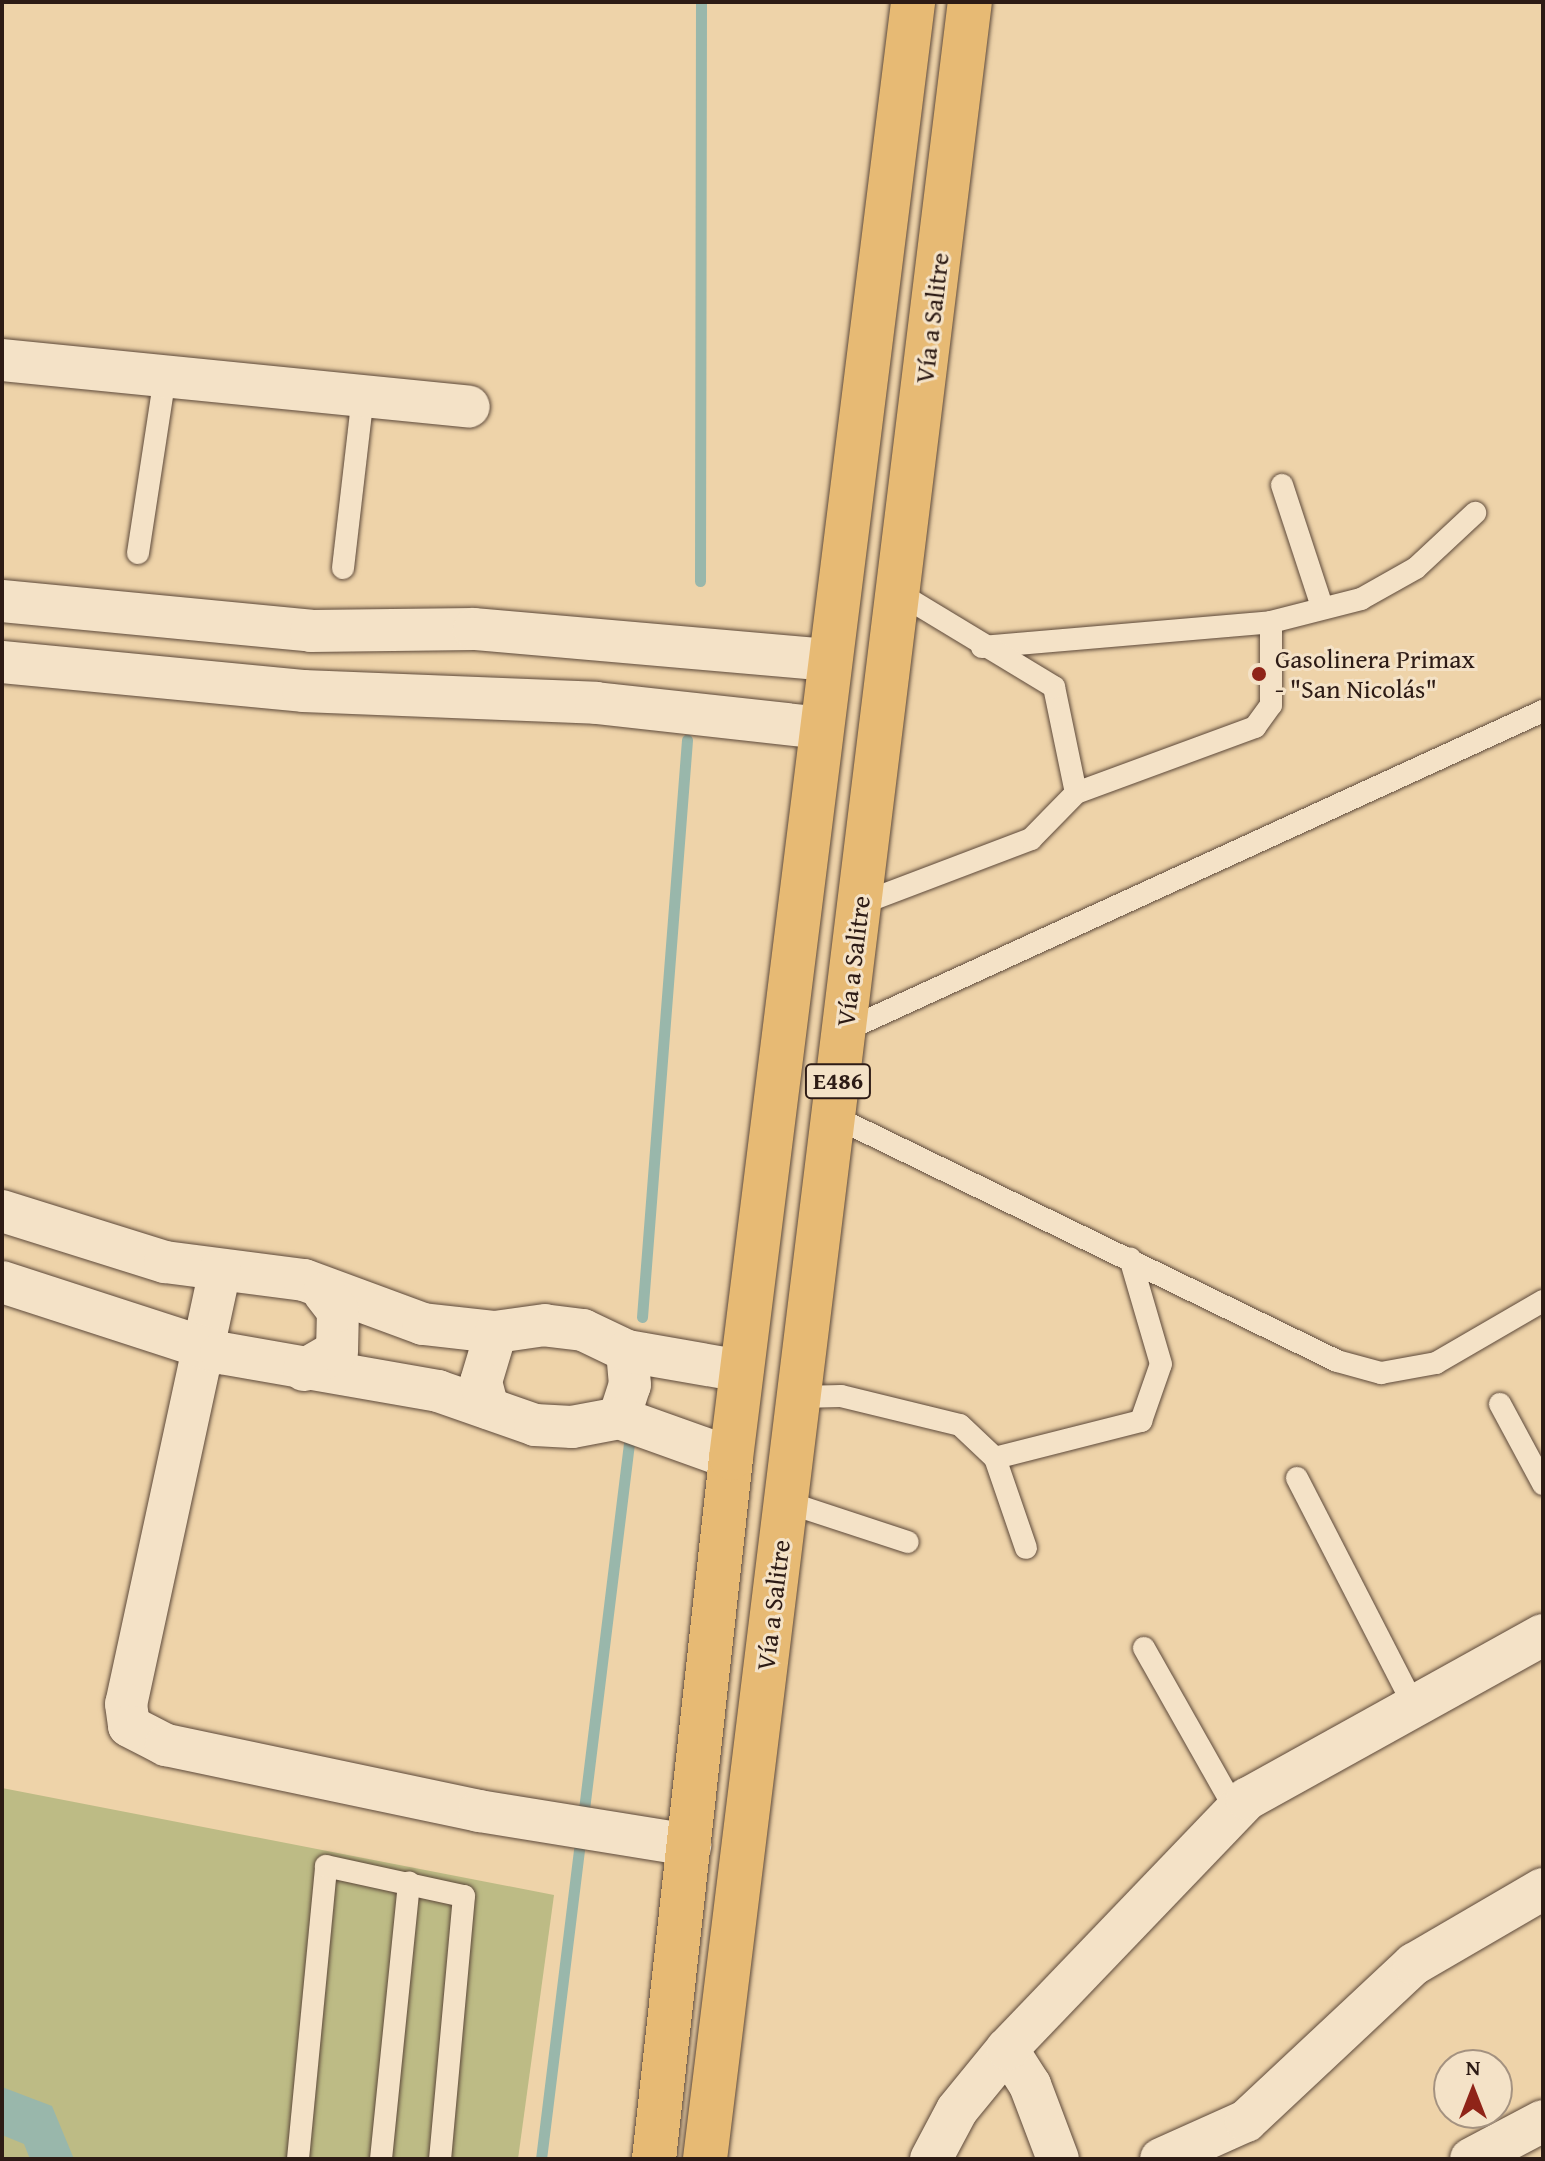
<!DOCTYPE html>
<html>
<head>
<meta charset="utf-8">
<style>
  body { margin:0 }
  #map { position:relative; width:1545px; height:2161px; overflow:hidden; background:#eed3a9; font-family:"Gentium Book Plus",serif }
  div>[style] { position:absolute }
  [style*='--x'] { left:calc(var(--x)*1px); top:calc(var(--y)*1px); width:calc(var(--w)*1px); rotate:calc(var(--a)*1deg) }
  .green>* { inset:0; background:#bdbb85 }
  .water>* { inset:0; background:#99b7ab }
  .stream>* { height:11px; margin:-5.5px; padding:0 5.5px; transform-origin:5.5px; border-radius:5.5px; background:#99b7ab }
  .roads { filter:drop-shadow(0 0 2px #5d493a) drop-shadow(0 0 2px #5d493a) }
  .lane>* { height:22px; margin:-11px; padding:0 11px; transform-origin:11px; border-radius:11px; background:#f4e2c7 }
  .street>* { height:42px; margin:-21px; padding:0 21px; transform-origin:21px; border-radius:21px; background:#f4e2c7 }
  .primary>* { height:44px; margin:-22px; padding:0 22px; transform-origin:22px; border-radius:22px; background:#e7ba74 }
  .dots>* { width:22px; height:22px; translate:-50% -50%; box-sizing:border-box; border:4px solid #f4e2c7; border-radius:50% }
  span { translate:-50% -50%; white-space:nowrap; text-align:center; line-height:1.15; -webkit-text-stroke:6px #f4e2c7; paint-order:stroke }
  .shield-label span { padding:2px 6px; background:#f4e2c7; border:2px solid; border-radius:6px; -webkit-text-stroke-width:0 }
  .shield-label { font-size:24px; color:#2d1b15; font-weight:700 }
  .street-label { font-size:26px; color:#2d1b15 }
  .poi-label { font-size:26px; color:#2d1b15 }
  .left { translate:0 -50%; text-align:left }
  .frame { position:absolute; inset:0; border:4px solid #2d1b15; pointer-events:none }
  .north { position:absolute; left:1433px; top:2049px; width:80px; height:80px; box-sizing:border-box; background:#f4e2c7; border:2px solid #a49280; border-radius:50%; rotate:0deg; font-size:22px; font-weight:700; line-height:32px; text-align:center; color:#2d1b15 }
  .north::after { content:''; display:block; margin:auto; width:28px; height:36px; background:#8f2418; clip-path:polygon(50% 0,100% 100%,50% 72%,0 100%) }
</style>
</head>
<body>
<div id="map">
  <div class="green">
    <div style="clip-path:polygon(2px 1788px,554px 1895px,518px 2159px,2px 2159px)"></div>
  </div>
  <div class="water">
    <div style="clip-path:polygon(2px 2087px,52px 2106px,74px 2159px,30px 2159px,24px 2144px,2px 2135px)"></div>
  </div>
  <div class="stream">
    <div style="--x:700;--y:581;--w:579;--a:-89.9"></div>
    <div style="--x:642;--y:1317;--w:579;--a:-85.54"></div>
    <div style="--x:541;--y:2159;--w:721;--a:-82.99"></div>
  </div>
  <div class="roads">
    <div class="lane">
      <div style="--x:1282;--y:485;--w:128;--a:71.8"></div>
      <div style="--x:138;--y:553;--w:179;--a:-81.3"></div>
      <div style="--x:343;--y:568;--w:173;--a:-83.4"></div>
      <div style="--x:982;--y:647;--w:290;--a:-4.9"></div>
      <div style="--x:1271;--y:622;--w:93;--a:-14.3"></div>
      <div style="--x:1361;--y:599;--w:63;--a:-29.4"></div>
      <div style="--x:1416;--y:568;--w:81;--a:-43"></div>
      <div style="--x:1076;--y:793;--w:191;--a:-20.2"></div>
      <div style="--x:1255;--y:727;--w:27;--a:-54"></div>
      <div style="--x:1271;--y:705;--w:83;--a:-90"></div>
      <div style="--x:860;--y:904;--w:183;--a:-20.8"></div>
      <div style="--x:1031;--y:839;--w:64;--a:-45.6"></div>
      <div style="--x:1076;--y:793;--w:108;--a:-101.7"></div>
      <div style="--x:1054;--y:687;--w:181;--a:-148.8"></div>
      <div style="--x:844;--y:1031;--w:769;--a:-24.6"></div>
      <div style="--x:833;--y:1116;--w:560;--a:25.92"></div>
      <div style="--x:1337;--y:1361;--w:46;--a:15.3"></div>
      <div style="--x:1381;--y:1373;--w:56;--a:-10.3"></div>
      <div style="--x:1436;--y:1363;--w:124;--a:-30.1"></div>
      <div style="--x:799;--y:1397;--w:42;--a:-1.4"></div>
      <div style="--x:841;--y:1396;--w:122;--a:13.7"></div>
      <div style="--x:960;--y:1425;--w:48;--a:43.3"></div>
      <div style="--x:995;--y:1458;--w:95;--a:71"></div>
      <div style="--x:1500;--y:1404;--w:91;--a:61.7"></div>
      <div style="--x:995;--y:1458;--w:151;--a:-14.2"></div>
      <div style="--x:1141;--y:1421;--w:60;--a:-70.7"></div>
      <div style="--x:1161;--y:1364;--w:110;--a:-106.3"></div>
      <div style="--x:1297;--y:1478;--w:254;--a:62.8"></div>
      <div style="--x:786;--y:1502;--w:128;--a:18.2"></div>
      <div style="--x:1144;--y:1648;--w:185;--a:60.5"></div>
      <div style="--x:298;--y:2159;--w:294;--a:-84.5"></div>
      <div style="--x:326;--y:1866;--w:141;--a:12.3"></div>
      <div style="--x:464;--y:1896;--w:264;--a:95.2"></div>
      <div style="--x:381;--y:2159;--w:278;--a:-84.2"></div>
    </div>
    <div class="street">
      <div style="--x:2;--y:360;--w:469;--a:5.7"></div>
      <div style="--x:2;--y:601;--w:310;--a:5.5"></div>
      <div style="--x:311;--y:631;--w:163;--a:-0.7"></div>
      <div style="--x:474;--y:629;--w:357;--a:5"></div>
      <div style="--x:2;--y:662;--w:302;--a:5.5"></div>
      <div style="--x:303;--y:691;--w:293;--a:2.3"></div>
      <div style="--x:596;--y:703;--w:227;--a:6.3"></div>
      <div style="--x:2;--y:1211;--w:171;--a:17.4"></div>
      <div style="--x:165;--y:1262;--w:140;--a:7.4"></div>
      <div style="--x:304;--y:1280;--w:127;--a:20.3"></div>
      <div style="--x:423;--y:1324;--w:73;--a:6.3"></div>
      <div style="--x:220;--y:1270;--w:444;--a:102.2"></div>
      <div style="--x:126;--y:1704;--w:22;--a:82"></div>
      <div style="--x:129;--y:1726;--w:42;--a:27.2"></div>
      <div style="--x:166;--y:1745;--w:320;--a:11.9"></div>
      <div style="--x:479;--y:1811;--w:214;--a:9.2"></div>
      <div style="--x:2;--y:1282;--w:230;--a:18"></div>
      <div style="--x:221;--y:1353;--w:220;--a:9.9"></div>
      <div style="--x:438;--y:1391;--w:103;--a:19.3"></div>
      <div style="--x:535;--y:1425;--w:37;--a:3"></div>
      <div style="--x:572;--y:1427;--w:48;--a:-10.8"></div>
      <div style="--x:619;--y:1418;--w:35;--a:-72"></div>
      <div style="--x:630;--y:1385;--w:34;--a:-95"></div>
      <div style="--x:627;--y:1351;--w:49;--a:-154.5"></div>
      <div style="--x:583;--y:1330;--w:38;--a:-173"></div>
      <div style="--x:545;--y:1325;--w:49;--a:171.9"></div>
      <div style="--x:496;--y:1332;--w:52;--a:106.7"></div>
      <div style="--x:481;--y:1382;--w:27;--a:75"></div>
      <div style="--x:627;--y:1351;--w:117;--a:9.9"></div>
      <div style="--x:304;--y:1370;--w:38;--a:-30"></div>
      <div style="--x:337;--y:1351;--w:40;--a:-88.6"></div>
      <div style="--x:338;--y:1311;--w:23;--a:-128"></div>
      <div style="--x:619;--y:1418;--w:119;--a:19.7"></div>
      <div style="--x:1007;--y:2049;--w:43;--a:57.4"></div>
      <div style="--x:1030;--y:2085;--w:79;--a:69.3"></div>
      <div style="--x:931;--y:2159;--w:55;--a:-62"></div>
      <div style="--x:957;--y:2110;--w:79;--a:-50.7"></div>
      <div style="--x:1007;--y:2049;--w:347;--a:-46.2"></div>
      <div style="--x:1247;--y:1799;--w:338;--a:-29"></div>
      <div style="--x:1161;--y:2159;--w:93;--a:-24.1"></div>
      <div style="--x:1246;--y:2121;--w:230;--a:-43.1"></div>
      <div style="--x:1414;--y:1964;--w:149;--a:-30.2"></div>
      <div style="--x:1471;--y:2159;--w:81;--a:-27.8"></div>
    </div>
    <div class="primary">
      <div style="--x:654;--y:2159;--w:705;--a:-83.73"></div>
      <div style="--x:731;--y:1458;--w:1467;--a:-82.87"></div>
      <div style="--x:705;--y:2159;--w:2173;--a:-83"></div>
    </div>
  </div>
  <div class="dots">
    <div style="left:1259px;top:674px;background:#8f2418"></div>
  </div>
  <div class="shield-label">
    <span style="left:838px;top:1081px">E486</span>
  </div>
  <div class="street-label">
    <span style="left:932px;top:318px;rotate:-83deg">Vía a Salitre</span>
    <span style="left:853px;top:961px;rotate:-83deg">Vía a Salitre</span>
    <span style="left:773px;top:1605px;rotate:-83deg">Vía a Salitre</span>
  </div>
  <div class="poi-label">
    <span class="left" style="left:1275px;top:674px">Gasolinera Primax<br>- "San Nicolás"</span>
  </div>
  <div class="frame"></div>
  <div class="north">N</div>
</div>
</body>
</html>
